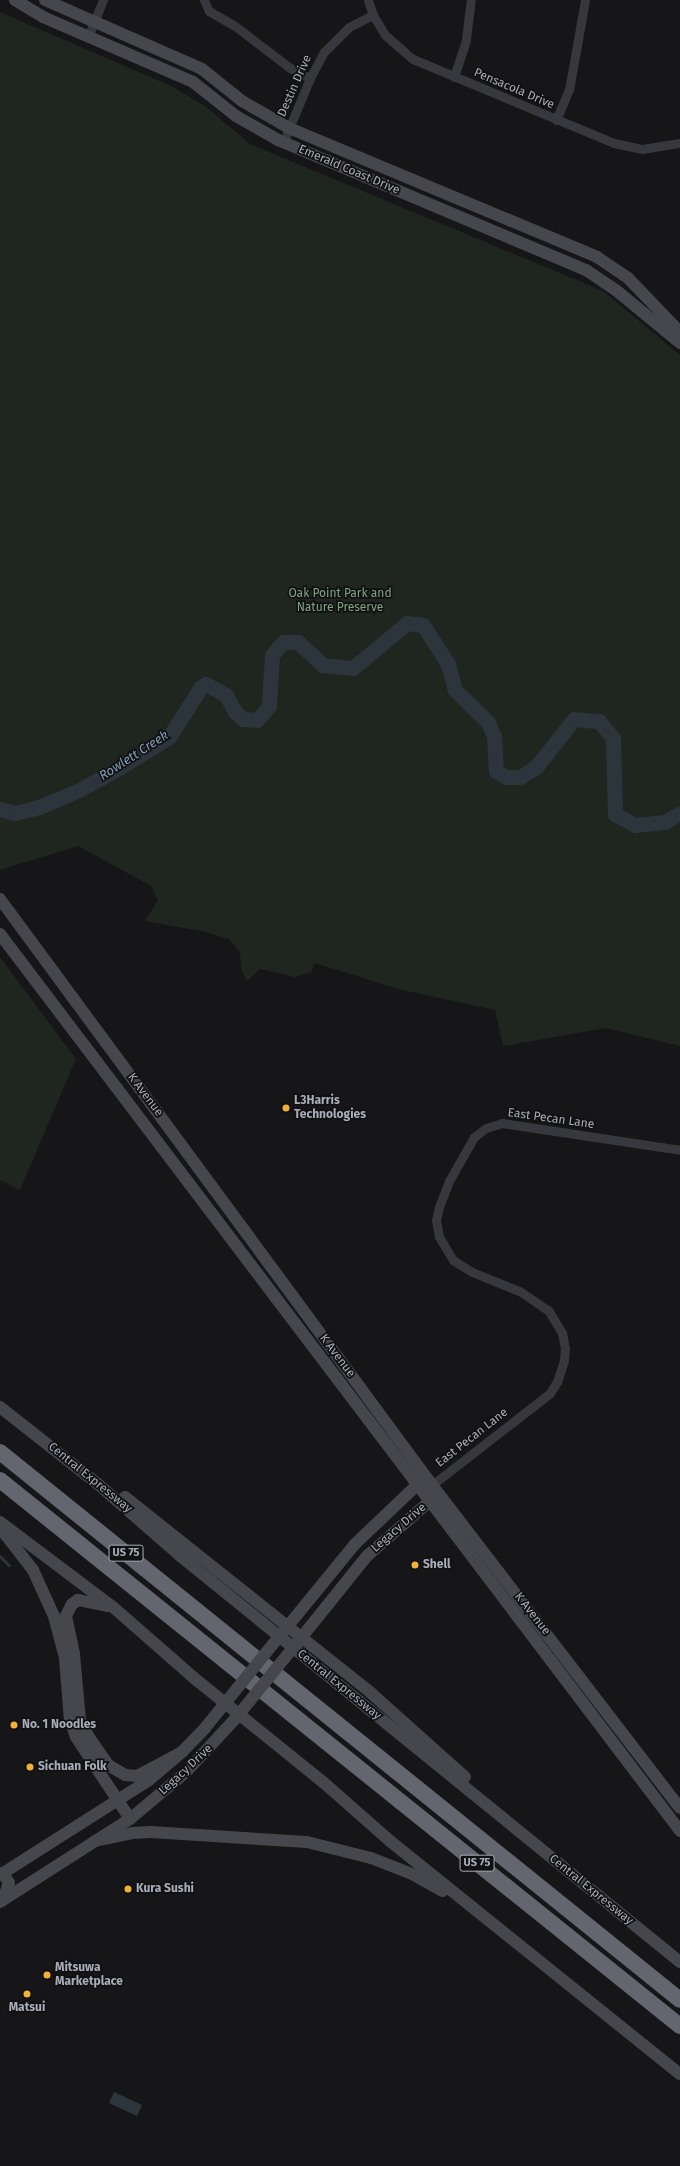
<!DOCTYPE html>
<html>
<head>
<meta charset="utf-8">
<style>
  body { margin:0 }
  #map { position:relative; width:680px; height:2166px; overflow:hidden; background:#161618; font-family:"Fira Sans",sans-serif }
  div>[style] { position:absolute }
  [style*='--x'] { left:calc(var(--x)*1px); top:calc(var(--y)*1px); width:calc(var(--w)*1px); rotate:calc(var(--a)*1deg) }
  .green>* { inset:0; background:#1e261f }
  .water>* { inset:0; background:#2c353c; transform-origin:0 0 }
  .stream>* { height:2.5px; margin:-1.25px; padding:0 1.25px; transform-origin:1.25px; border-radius:1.25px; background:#2c353c }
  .river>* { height:15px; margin:-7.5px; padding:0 7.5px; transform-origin:7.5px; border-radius:7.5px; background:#2c353c }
  .street>* { height:9px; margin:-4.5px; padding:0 4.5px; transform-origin:4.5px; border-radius:4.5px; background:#37383d }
  .secondary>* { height:12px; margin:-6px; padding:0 6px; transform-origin:6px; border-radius:6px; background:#45474d }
  .highway>* { height:16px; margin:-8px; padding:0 8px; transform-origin:8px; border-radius:8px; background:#63666e }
  .secondary-bridge>* { height:12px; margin:-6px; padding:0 6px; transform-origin:6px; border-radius:6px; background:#45474d }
  .dots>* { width:11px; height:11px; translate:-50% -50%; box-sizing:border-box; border:2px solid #111113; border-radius:50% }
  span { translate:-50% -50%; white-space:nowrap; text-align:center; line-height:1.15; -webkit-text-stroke:3.5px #111113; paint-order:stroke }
  .shield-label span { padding:1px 3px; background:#111113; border:1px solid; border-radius:3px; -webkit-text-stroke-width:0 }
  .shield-label { font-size:11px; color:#a8adb8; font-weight:700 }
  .street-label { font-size:12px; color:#a8adb8 }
  .park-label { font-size:12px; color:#7fa381 }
  .poi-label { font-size:12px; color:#a8adb8; font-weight:700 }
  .left { translate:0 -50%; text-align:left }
  .water-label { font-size:13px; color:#7f9bb3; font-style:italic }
</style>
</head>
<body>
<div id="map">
  <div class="green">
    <div style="clip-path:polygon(0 12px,171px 86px,205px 106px,250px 144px,603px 291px,680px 355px,680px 1046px,606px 1028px,503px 1046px,495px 1010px,398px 989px,315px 963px,311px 972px,295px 977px,260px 969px,247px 981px,241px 969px,240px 952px,229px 939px,206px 932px,145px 921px,158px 900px,151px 886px,78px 846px,0 870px)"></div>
    <div style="clip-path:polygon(0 957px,76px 1059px,20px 1190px,0 1180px)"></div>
  </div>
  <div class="water">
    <div style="left:114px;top:2092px;width:31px;height:12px;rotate:25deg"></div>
  </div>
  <div class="stream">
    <div style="--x:0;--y:1556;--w:13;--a:45"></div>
  </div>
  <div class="river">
    <div style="--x:0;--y:809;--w:16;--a:15"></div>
    <div style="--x:15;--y:813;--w:25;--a:-14"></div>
    <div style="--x:39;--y:807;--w:41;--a:-22.8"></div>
    <div style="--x:77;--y:791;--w:48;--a:-28.7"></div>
    <div style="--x:119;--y:768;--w:59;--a:-31.8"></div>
    <div style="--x:169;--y:737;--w:59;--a:-57.4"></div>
    <div style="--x:201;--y:687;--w:6;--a:-31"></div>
    <div style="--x:206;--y:684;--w:23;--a:29"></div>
    <div style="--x:226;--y:695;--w:19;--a:62"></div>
    <div style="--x:235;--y:712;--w:11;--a:41"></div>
    <div style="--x:243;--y:719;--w:14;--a:4"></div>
    <div style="--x:257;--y:720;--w:18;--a:-49"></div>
    <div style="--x:269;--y:706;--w:51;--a:-86.6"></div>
    <div style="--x:272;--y:655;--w:17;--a:-50"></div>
    <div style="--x:283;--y:642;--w:15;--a:0"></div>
    <div style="--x:298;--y:642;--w:34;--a:43"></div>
    <div style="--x:323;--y:665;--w:30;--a:6"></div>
    <div style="--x:353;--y:668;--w:70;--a:-39.8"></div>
    <div style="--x:407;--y:623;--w:16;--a:7"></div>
    <div style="--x:423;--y:625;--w:46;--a:57.3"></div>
    <div style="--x:448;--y:664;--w:27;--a:75"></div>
    <div style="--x:455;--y:690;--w:46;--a:44.1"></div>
    <div style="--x:488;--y:722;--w:15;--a:67"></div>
    <div style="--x:494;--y:736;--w:35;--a:87"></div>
    <div style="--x:496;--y:771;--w:12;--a:31"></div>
    <div style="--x:506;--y:777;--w:14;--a:0"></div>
    <div style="--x:520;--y:777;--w:19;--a:-32"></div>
    <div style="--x:536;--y:767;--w:61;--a:-51.6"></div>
    <div style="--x:574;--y:719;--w:25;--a:5"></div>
    <div style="--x:599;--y:721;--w:22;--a:51"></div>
    <div style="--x:613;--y:738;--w:76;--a:88.5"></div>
    <div style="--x:615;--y:814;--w:23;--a:29"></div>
    <div style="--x:635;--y:825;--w:30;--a:-6"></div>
    <div style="--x:665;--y:822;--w:17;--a:-31"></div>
  </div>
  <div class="street">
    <div style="--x:204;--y:0;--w:12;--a:66"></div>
    <div style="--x:209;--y:11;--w:30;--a:30"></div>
    <div style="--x:235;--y:26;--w:69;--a:37.4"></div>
    <div style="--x:290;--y:68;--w:22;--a:27"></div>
    <div style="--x:368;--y:0;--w:16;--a:72"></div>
    <div style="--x:373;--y:15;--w:23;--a:59"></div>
    <div style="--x:385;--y:35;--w:37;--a:41"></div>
    <div style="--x:413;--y:59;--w:218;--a:22.7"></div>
    <div style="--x:614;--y:143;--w:29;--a:12"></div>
    <div style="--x:642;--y:149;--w:38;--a:-9"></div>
    <div style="--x:88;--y:37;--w:40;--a:-68"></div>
    <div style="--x:454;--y:77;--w:40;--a:-72"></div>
    <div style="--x:466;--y:39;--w:39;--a:-83"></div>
    <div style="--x:556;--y:120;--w:33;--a:-67"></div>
    <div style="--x:569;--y:90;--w:91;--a:-79.9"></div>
    <div style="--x:283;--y:143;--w:70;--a:-67.4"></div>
    <div style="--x:310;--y:78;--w:30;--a:-62"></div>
    <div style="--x:324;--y:52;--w:35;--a:-45"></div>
    <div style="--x:349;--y:27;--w:27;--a:-27"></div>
    <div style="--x:432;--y:1485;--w:150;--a:-37.9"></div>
    <div style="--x:550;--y:1393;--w:13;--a:-58"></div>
    <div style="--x:557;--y:1382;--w:22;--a:-72"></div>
    <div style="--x:564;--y:1361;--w:13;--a:-86"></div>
    <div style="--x:565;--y:1348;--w:15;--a:-101"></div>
    <div style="--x:562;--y:1333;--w:26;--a:-121"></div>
    <div style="--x:549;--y:1311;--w:36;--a:-146"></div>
    <div style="--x:519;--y:1291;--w:51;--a:-158"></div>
    <div style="--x:472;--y:1272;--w:22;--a:-148"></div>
    <div style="--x:453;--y:1260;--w:27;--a:-121"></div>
    <div style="--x:439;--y:1237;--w:17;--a:-100"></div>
    <div style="--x:436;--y:1220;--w:13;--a:-77"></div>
    <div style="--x:439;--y:1207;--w:28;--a:-69"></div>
    <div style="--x:449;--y:1181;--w:51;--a:-60.4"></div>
    <div style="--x:474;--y:1137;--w:15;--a:-37"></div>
    <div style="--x:486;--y:1128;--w:17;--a:-17"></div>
    <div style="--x:502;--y:1123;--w:180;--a:8.6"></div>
  </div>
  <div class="secondary">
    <div style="--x:15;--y:0;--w:33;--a:31"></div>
    <div style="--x:43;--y:17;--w:163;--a:23.4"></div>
    <div style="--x:193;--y:82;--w:55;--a:38.3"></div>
    <div style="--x:236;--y:116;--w:48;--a:29.7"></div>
    <div style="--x:278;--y:140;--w:334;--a:22.9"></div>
    <div style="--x:586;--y:270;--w:37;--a:34"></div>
    <div style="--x:617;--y:291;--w:82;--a:39.5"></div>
    <div style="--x:45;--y:0;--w:171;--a:23.7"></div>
    <div style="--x:202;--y:69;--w:51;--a:38.7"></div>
    <div style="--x:242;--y:101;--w:54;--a:29.9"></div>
    <div style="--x:289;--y:128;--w:334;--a:22.7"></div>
    <div style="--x:597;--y:257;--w:37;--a:34"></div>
    <div style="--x:628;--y:278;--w:75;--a:46.1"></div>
    <div style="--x:0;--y:899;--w:728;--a:53.6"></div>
    <div style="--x:432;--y:1485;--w:407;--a:52.5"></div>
    <div style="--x:0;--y:934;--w:1126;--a:52.83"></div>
    <div style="--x:0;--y:1407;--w:126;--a:38.2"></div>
    <div style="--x:99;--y:1485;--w:105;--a:41.1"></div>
    <div style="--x:178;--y:1554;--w:647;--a:39.1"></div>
    <div style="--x:125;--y:1497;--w:315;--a:38.5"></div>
    <div style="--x:371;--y:1693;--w:126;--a:41.8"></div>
    <div style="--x:0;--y:1522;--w:141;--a:37"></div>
    <div style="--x:113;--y:1607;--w:108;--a:41.2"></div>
    <div style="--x:194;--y:1678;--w:166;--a:38.9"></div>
    <div style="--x:323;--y:1782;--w:89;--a:41.4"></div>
    <div style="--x:390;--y:1841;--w:372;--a:38.8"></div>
    <div style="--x:1;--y:1529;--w:52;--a:52"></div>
    <div style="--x:33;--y:1570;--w:51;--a:65.5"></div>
    <div style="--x:54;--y:1616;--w:43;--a:75.3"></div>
    <div style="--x:65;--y:1658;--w:63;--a:85.5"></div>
    <div style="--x:70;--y:1721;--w:17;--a:69"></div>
    <div style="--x:76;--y:1737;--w:98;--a:56.6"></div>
    <div style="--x:107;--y:1606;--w:30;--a:-168"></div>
    <div style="--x:78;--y:1600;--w:7;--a:146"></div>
    <div style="--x:72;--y:1604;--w:13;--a:117"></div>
    <div style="--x:66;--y:1616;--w:39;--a:78"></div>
    <div style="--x:74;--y:1654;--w:66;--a:84.8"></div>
    <div style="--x:80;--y:1720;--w:18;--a:63"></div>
    <div style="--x:88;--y:1736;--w:35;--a:55"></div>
    <div style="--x:108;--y:1765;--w:20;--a:30"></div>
    <div style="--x:125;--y:1775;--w:12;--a:5"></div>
    <div style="--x:137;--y:1776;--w:51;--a:-28.1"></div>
    <div style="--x:283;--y:1632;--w:114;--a:-50.7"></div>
    <div style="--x:355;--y:1544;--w:84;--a:-43.6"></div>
    <div style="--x:416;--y:1486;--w:7;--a:-8"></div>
    <div style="--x:297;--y:1643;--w:112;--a:-51.2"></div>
    <div style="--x:367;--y:1556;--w:82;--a:-41.1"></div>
    <div style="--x:429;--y:1502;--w:6;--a:-81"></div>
    <div style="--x:95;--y:1841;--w:38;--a:-12"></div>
    <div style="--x:132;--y:1833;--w:19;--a:-3"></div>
    <div style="--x:151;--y:1832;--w:156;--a:3.7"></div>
    <div style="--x:307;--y:1842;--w:66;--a:14"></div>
    <div style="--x:371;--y:1858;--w:44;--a:21.3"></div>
    <div style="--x:412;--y:1874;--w:35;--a:29"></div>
    <div style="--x:0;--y:1875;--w:177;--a:-32.5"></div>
    <div style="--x:149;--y:1780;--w:43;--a:-40.3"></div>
    <div style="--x:182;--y:1752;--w:33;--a:-46"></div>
    <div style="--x:3;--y:1900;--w:18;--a:-71"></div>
    <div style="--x:9;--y:1883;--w:12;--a:-121"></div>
    <div style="--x:0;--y:1902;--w:154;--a:-32.6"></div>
    <div style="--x:130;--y:1819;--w:73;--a:-40"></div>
    <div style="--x:186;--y:1772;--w:72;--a:-47.2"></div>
  </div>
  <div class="highway">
    <div style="--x:0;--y:1452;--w:873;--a:38.86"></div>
    <div style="--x:0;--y:1480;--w:872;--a:38.76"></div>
  </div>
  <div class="secondary-bridge">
    <div style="--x:235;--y:1719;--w:98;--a:-50.8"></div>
    <div style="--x:205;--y:1728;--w:122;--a:-51"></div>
  </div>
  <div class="dots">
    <div style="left:286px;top:1108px;background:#f2b134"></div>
    <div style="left:415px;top:1565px;background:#f2b134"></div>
    <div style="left:14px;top:1725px;background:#f2b134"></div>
    <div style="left:30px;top:1767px;background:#f2b134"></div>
    <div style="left:128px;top:1889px;background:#f2b134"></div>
    <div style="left:47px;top:1975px;background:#f2b134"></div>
    <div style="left:27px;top:1994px;background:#f2b134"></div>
  </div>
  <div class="shield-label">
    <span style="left:126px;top:1553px">US 75</span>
    <span style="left:477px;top:1863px">US 75</span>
  </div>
  <div class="street-label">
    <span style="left:295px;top:86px;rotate:-66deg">Destin Drive</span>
    <span style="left:514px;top:89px;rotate:23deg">Pensacola Drive</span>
    <span style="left:349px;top:170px;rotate:23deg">Emerald Coast Drive</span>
    <span style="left:145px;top:1095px;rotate:53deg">K Avenue</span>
    <span style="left:551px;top:1119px;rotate:8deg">East Pecan Lane</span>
    <span style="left:337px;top:1356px;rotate:53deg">K Avenue</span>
    <span style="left:472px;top:1438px;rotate:-38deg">East Pecan Lane</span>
    <span style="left:90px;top:1478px;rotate:39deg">Central Expressway</span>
    <span style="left:399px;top:1528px;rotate:-41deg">Legacy Drive</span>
    <span style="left:532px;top:1614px;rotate:52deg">K Avenue</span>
    <span style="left:339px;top:1685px;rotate:39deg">Central Expressway</span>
    <span style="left:186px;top:1770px;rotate:-43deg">Legacy Drive</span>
    <span style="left:591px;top:1890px;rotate:39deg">Central Expressway</span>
  </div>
  <div class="park-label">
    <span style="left:340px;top:601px">Oak Point Park and<br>Nature Preserve</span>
  </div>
  <div class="poi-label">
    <span class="left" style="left:294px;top:1108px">L3Harris<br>Technologies</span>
    <span class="left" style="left:423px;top:1565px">Shell</span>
    <span class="left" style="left:22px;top:1725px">No. 1 Noodles</span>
    <span class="left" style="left:38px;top:1767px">Sichuan Folk</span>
    <span class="left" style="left:136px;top:1889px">Kura Sushi</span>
    <span class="left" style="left:55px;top:1975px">Mitsuwa<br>Marketplace</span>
    <span style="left:27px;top:2008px">Matsui</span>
  </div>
  <div class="water-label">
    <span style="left:134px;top:756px;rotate:-33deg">Rowlett Creek</span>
  </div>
</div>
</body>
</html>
